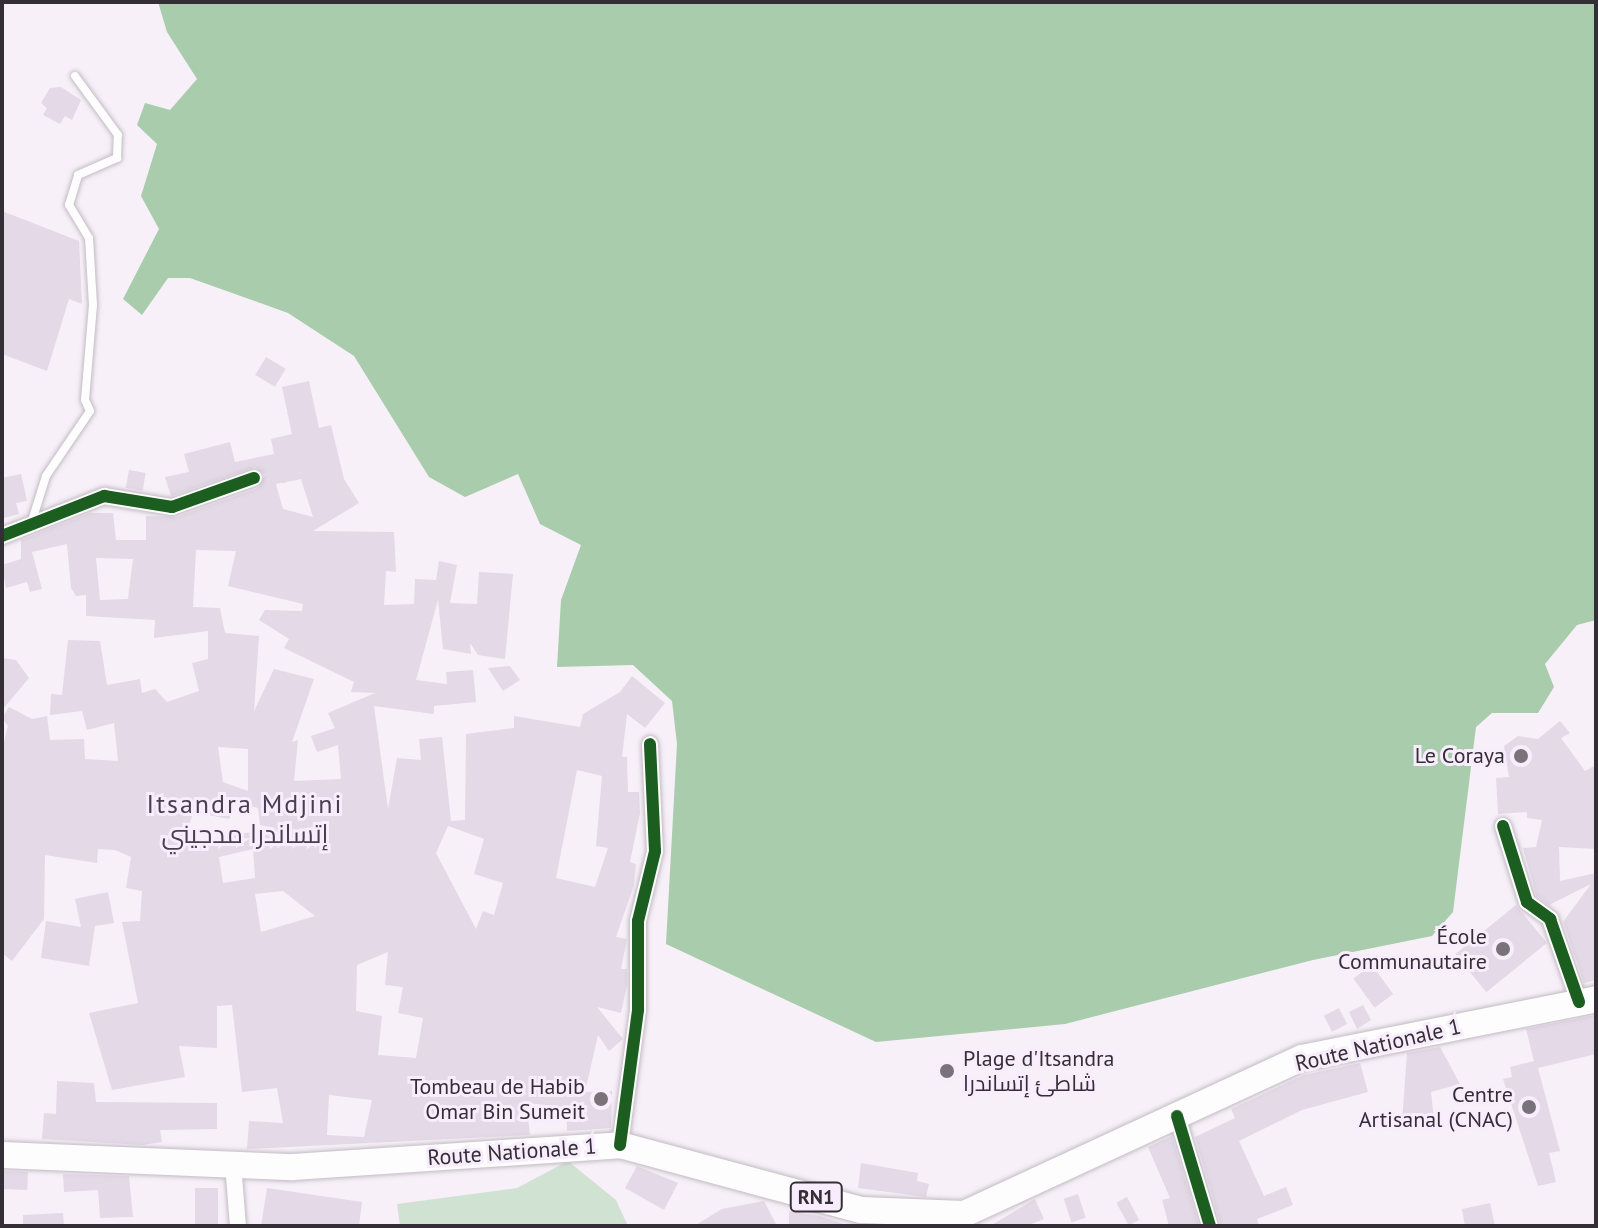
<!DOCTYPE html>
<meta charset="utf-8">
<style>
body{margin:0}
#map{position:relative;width:1598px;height:1228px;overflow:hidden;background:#f7f0f8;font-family:"PT Sans",Cairo,sans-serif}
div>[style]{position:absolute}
.green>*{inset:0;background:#d0e3d3}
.water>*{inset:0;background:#a8ccac}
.building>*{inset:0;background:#e4d9e7;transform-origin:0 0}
.roads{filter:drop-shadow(0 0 2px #c2bbc3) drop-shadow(0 0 2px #c2bbc3)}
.service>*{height:8px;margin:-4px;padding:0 4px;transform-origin:4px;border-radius:4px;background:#fefdfe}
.minor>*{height:16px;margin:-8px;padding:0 8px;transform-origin:8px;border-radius:8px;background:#fefdfe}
.primary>*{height:26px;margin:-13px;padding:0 13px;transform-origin:13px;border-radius:13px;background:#fefdfe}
.cycleway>*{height:12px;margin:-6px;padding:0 6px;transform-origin:6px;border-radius:6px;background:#1b5e20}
.dots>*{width:22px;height:22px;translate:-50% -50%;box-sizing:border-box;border:4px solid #f8edfc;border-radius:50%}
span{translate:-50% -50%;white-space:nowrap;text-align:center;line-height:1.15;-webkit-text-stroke:6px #f8edfc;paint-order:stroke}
.shield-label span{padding:2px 6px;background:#f8edfc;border:2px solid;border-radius:6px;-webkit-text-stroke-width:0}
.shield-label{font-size:20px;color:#342e37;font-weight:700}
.poi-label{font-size:22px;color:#342e37}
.right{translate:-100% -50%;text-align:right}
.left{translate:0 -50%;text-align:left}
.street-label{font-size:22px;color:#342e37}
.quarter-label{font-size:26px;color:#4c3e52;letter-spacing:2px}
.frame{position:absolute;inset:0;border:4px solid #342e37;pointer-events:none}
</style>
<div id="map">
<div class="green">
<div style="clip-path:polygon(568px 1161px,616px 1200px,628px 1226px,400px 1226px,397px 1204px,517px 1188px)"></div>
</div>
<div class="water">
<div style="clip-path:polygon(158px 2px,1596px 2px,1596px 620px,1577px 625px,1545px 664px,1554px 687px,1538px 713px,1492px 713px,1476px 727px,1453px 912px,1432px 936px,1313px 960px,1065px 1024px,876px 1042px,666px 944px,677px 744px,672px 701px,633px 665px,557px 667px,561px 600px,581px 545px,540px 524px,518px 474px,465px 497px,429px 477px,354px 356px,288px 313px,190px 278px,168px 278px,142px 315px,123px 299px,159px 229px,141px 196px,157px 144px,137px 125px,145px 103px,170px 110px,197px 79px,167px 32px)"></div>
</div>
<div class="building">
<div style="clip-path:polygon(61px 87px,81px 100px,72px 120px,65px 116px,60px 124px,43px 115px,47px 108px,41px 103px,50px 88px)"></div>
<div style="clip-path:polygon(2px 211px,79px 241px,82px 304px,69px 299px,47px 371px,2px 354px)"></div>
<div style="left:266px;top:357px;width:23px;height:21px;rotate:31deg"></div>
<div style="clip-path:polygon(evenodd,309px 381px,319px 428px,331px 425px,344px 479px,359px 503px,313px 531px,394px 532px,396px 572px,386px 571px,384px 605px,414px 604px,415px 579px,436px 580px,439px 561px,457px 565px,450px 603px,477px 604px,479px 572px,513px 574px,505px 659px,478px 655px,470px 643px,471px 654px,443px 649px,438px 600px,416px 680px,447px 684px,446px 672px,473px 670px,476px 702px,434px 706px,434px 714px,374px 706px,388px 809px,397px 758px,421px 760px,419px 739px,442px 737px,451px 821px,465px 820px,466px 734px,514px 728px,514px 716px,580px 727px,583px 714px,620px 692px,632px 676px,665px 703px,645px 728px,627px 714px,622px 757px,627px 757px,628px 792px,639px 792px,640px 813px,630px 862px,636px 864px,634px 885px,616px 937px,627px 939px,621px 969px,627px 969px,627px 985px,621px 1013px,597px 1007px,623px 1039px,609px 1051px,598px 1035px,585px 1092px,612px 1091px,611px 1128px,567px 1131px,566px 1107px,526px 1103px,530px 1135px,247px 1149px,249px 1121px,283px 1123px,277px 1088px,242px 1092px,232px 1005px,217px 1006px,217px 1048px,179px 1046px,185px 1077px,112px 1090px,89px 1013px,138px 1003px,122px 922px,140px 921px,142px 891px,126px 888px,131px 857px,115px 850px,98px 849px,97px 863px,45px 855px,44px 919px,12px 961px,2px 953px,2px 750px,8px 726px,2px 718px,9px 707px,32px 719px,47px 716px,50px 740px,84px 739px,85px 759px,118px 761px,114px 723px,87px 730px,82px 711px,50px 715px,51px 694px,62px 695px,68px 640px,100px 641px,107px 685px,140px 679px,142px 693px,155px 689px,167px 702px,199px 691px,192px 663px,208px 659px,208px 631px,154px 638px,155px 620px,86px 616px,86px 595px,76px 596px,71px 588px,67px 544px,32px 552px,42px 589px,30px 592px,27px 582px,6px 588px,2px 565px,21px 559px,21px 540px,90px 513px,113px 513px,116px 540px,146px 540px,146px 516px,176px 517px,258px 488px,265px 475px,255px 467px,171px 496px,165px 477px,189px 472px,184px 454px,230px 442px,235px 462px,274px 454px,271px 439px,292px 434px,282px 387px,309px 381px,301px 479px,313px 517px,283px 509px,276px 484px,301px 479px,309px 381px,196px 550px,236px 551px,228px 586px,303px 604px,302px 611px,265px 610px,259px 620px,289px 639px,284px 648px,354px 682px,351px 692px,375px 693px,328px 713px,335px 728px,311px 736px,317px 752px,338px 745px,341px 779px,294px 781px,298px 740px,292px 742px,314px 679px,274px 669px,254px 711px,259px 636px,225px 633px,220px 608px,193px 607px,196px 550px,309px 381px,96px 558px,133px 559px,128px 599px,100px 600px,96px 558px,309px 381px,218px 747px,248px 749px,248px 791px,223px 782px,218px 747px,309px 381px,577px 770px,602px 776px,596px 846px,608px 848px,595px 887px,556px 878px,577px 770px,309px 381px,236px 802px,258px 808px,260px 825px,276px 828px,185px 843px,193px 812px,229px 819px,236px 802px,309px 381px,448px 826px,484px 839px,474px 874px,503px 883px,494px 915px,483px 911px,476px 929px,436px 853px,448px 826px,309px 381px,253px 849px,255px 878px,223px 883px,219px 857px,253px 849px,309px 381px,283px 891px,315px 916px,261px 932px,255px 894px,283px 891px,309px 381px,388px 952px,385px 985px,403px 987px,398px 1013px,423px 1018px,416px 1058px,378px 1055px,382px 1016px,356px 1011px,357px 965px,388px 952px,309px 381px,329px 1095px,372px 1100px,364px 1137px,327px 1135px,329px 1095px)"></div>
<div style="left:129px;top:470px;width:17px;height:18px;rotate:10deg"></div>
<div style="clip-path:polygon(21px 474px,27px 501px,16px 503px,19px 514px,4px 518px,2px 478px)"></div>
<div style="clip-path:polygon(2px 658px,16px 660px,29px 678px,2px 710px)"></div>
<div style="clip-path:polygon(510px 666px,520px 680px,503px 691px,488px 668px)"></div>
<div style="clip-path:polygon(1560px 721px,1570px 733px,1561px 738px,1585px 771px,1596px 765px,1596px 849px,1559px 847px,1560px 881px,1596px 873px,1596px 980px,1584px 983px,1563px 922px,1591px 884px,1549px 905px,1536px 895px,1523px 848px,1536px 847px,1542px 820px,1527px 818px,1527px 812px,1498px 814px,1496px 778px,1509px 777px,1504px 746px,1518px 736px,1538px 739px)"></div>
<div style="clip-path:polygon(108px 892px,114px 923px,95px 926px,89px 966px,41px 958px,46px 921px,81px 927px,75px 899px)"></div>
<div style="left:1516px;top:905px;width:49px;height:78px;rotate:51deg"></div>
<div style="left:1372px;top:965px;width:36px;height:23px;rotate:54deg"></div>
<div style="clip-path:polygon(1363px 1005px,1371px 1020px,1357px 1029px,1349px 1012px)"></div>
<div style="left:1339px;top:1008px;width:18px;height:17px;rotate:63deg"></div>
<div style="clip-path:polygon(1596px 1015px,1596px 1054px,1538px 1068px,1560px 1151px,1549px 1153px,1556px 1182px,1538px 1186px,1503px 1079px,1512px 1077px,1510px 1067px,1534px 1061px,1526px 1029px)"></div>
<div style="clip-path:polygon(1440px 1047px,1460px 1084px,1431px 1092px,1434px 1119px,1402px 1122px,1407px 1053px)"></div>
<div style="clip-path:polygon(1360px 1063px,1368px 1092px,1302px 1110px,1239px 1141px,1264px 1196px,1286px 1187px,1293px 1205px,1257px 1219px,1259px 1226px,1221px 1226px,1195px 1137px,1235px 1118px,1231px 1109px,1304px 1075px)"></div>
<div style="clip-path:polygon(57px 1081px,94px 1083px,96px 1102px,217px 1103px,217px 1129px,160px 1130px,162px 1142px,142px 1145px,42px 1139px,44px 1113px,56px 1114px)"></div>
<div style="clip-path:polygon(1172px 1136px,1199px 1226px,1169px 1226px,1162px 1200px,1170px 1198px,1148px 1147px)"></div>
<div style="clip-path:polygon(861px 1163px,918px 1173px,917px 1181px,929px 1184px,926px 1197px,858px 1188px)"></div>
<div style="clip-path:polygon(637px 1166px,678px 1183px,664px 1210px,625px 1188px)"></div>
<div style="left:2px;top:1171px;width:26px;height:18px;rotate:2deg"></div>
<div style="clip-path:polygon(63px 1174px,129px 1176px,133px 1217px,100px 1218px,98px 1190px,64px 1192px)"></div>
<div style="left:195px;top:1188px;width:23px;height:38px"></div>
<div style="clip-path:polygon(267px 1188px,362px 1202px,359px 1226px,261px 1226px)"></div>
<div style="left:1078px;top:1194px;width:25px;height:15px;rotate:72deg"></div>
<div style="left:1127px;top:1197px;width:26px;height:12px;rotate:62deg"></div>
<div style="clip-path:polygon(1035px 1199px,1044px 1219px,1026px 1226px,990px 1226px)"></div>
<div style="clip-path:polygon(764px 1201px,777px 1226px,694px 1226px,722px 1209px)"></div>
<div style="clip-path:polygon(1490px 1203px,1495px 1226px,1465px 1226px,1462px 1209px)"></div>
<div style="clip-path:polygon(789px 1211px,820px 1216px,850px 1226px,789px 1226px)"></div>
<div style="clip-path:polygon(63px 1213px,64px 1226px,23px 1226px,23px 1215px)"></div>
</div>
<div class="roads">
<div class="service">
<div style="left:31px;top:524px;width:50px;rotate:-72.6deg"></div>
<div style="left:46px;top:476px;width:78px;rotate:-55.9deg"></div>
<div style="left:90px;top:411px;width:12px;rotate:-114deg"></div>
<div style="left:85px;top:400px;width:95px;rotate:-85.2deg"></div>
<div style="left:93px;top:305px;width:67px;rotate:-93.4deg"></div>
<div style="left:89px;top:238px;width:39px;rotate:-121deg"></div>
<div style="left:69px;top:205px;width:31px;rotate:-73deg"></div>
<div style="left:78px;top:175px;width:43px;rotate:-23.6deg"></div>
<div style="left:117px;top:158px;width:23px;rotate:-88deg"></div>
<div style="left:118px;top:135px;width:73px;rotate:-126.1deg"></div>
</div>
<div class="minor">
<div style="left:2px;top:536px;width:110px;rotate:-21.4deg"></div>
<div style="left:104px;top:496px;width:69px;rotate:9.2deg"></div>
<div style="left:172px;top:507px;width:87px;rotate:-19.5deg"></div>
<div style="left:1503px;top:826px;width:80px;rotate:72.5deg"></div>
<div style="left:1527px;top:902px;width:29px;rotate:36deg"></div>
<div style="left:1550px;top:919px;width:88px;rotate:70.7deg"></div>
<div style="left:1177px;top:1116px;width:115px;rotate:73.3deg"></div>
<div style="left:620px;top:1145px;width:136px;rotate:-82.4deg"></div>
<div style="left:638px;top:1010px;width:89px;rotate:-90deg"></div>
<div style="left:638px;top:921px;width:72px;rotate:-76.3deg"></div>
<div style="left:655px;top:851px;width:107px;rotate:-92.7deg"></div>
<div style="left:233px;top:1163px;width:63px;rotate:85.5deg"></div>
</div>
<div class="primary">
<div style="left:2px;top:1155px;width:291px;rotate:2.4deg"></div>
<div style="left:293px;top:1167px;width:328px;rotate:-3.8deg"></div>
<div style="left:620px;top:1145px;width:250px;rotate:15.1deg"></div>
<div style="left:861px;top:1210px;width:103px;rotate:2.2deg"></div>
<div style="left:964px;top:1214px;width:372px;rotate:-24.8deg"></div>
<div style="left:1302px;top:1058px;width:300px;rotate:-11.3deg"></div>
</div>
</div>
<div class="cycleway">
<div style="left:2px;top:536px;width:110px;rotate:-21.4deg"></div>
<div style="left:104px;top:496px;width:69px;rotate:9.2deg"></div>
<div style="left:172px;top:507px;width:87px;rotate:-19.5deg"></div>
<div style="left:1503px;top:826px;width:80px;rotate:72.5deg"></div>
<div style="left:1527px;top:902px;width:29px;rotate:36deg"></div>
<div style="left:1550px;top:919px;width:88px;rotate:70.7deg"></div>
<div style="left:1177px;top:1116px;width:115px;rotate:73.3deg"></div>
<div style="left:620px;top:1145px;width:136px;rotate:-82.4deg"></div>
<div style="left:638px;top:1010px;width:89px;rotate:-90deg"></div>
<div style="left:638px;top:921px;width:72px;rotate:-76.3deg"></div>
<div style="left:655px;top:851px;width:107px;rotate:-92.7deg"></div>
</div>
<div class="dots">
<div style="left:1521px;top:756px;background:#78727b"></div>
<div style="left:1503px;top:949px;background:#78727b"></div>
<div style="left:947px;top:1071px;background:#78727b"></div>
<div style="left:601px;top:1099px;background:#78727b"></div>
<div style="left:1529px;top:1107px;background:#78727b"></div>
</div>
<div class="shield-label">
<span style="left:816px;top:1197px">RN1</span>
</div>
<div class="poi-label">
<span class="right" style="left:1505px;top:756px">Le Coraya</span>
<span class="right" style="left:1487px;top:949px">École<br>Communautaire</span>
<span class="left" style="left:963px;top:1071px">Plage d'Itsandra<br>شاطئ إتساندرا</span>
<span class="right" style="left:585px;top:1099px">Tombeau de Habib<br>Omar Bin Sumeit</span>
<span class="right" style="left:1513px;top:1107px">Centre<br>Artisanal (CNAC)</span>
</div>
<div class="street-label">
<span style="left:1378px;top:1045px;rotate:-13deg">Route Nationale 1</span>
<span style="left:512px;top:1152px;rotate:-4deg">Route Nationale 1</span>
</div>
<div class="quarter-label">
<span style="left:245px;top:819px">Itsandra Mdjini<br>إتساندرا مدجيني</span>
</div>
<div class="frame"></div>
</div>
